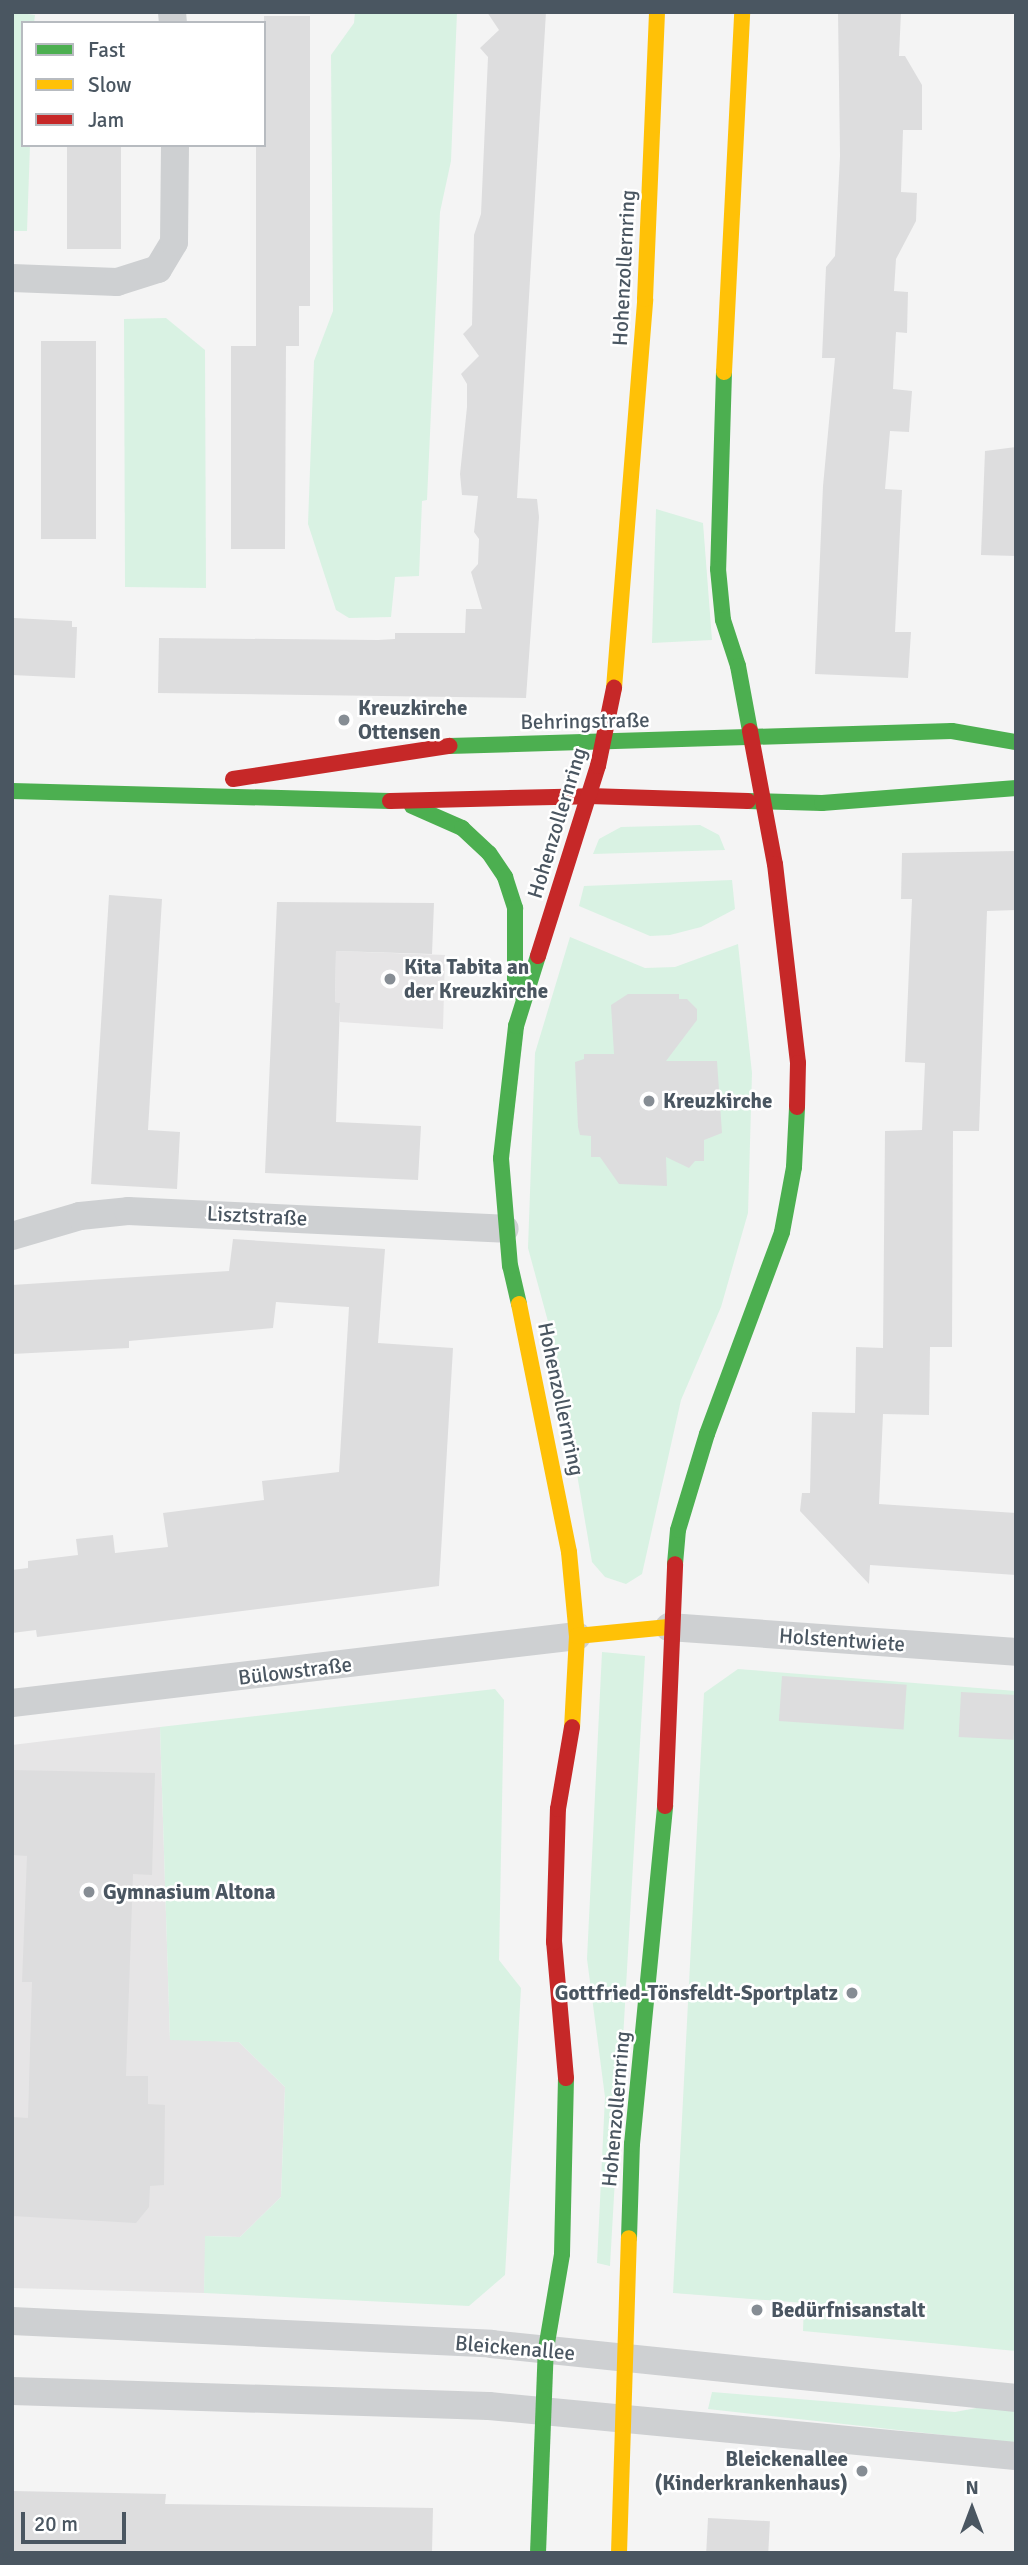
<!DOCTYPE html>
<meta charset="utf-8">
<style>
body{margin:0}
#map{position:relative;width:1028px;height:2565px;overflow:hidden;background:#f4f4f4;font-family:Signika,sans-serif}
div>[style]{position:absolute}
.education>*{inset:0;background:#e6e5e6}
.green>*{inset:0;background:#d9f2e3}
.building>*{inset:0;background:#ddddde;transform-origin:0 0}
.street>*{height:28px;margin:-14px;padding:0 14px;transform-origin:14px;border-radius:14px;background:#ced0d2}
.fast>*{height:16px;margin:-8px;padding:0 8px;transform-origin:8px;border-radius:8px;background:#4caf50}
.slow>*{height:16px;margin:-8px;padding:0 8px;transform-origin:8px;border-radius:8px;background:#ffc107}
.jam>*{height:16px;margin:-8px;padding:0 8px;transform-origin:8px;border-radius:8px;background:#c62828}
.dots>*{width:19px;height:19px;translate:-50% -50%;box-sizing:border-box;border:4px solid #fff;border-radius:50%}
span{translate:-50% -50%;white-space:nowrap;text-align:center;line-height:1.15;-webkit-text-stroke:5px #fff;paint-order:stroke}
.street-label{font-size:21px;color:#4a5661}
.poi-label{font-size:21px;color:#4a5661;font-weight:700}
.left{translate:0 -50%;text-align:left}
.right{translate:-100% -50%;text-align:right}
.frame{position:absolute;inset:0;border:14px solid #4a5661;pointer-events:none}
.legend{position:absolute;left:21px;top:21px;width:245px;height:126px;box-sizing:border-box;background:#fff;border:2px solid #b7bbc0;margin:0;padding:9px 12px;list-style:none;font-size:21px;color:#4a5661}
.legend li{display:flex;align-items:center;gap:14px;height:35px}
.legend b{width:35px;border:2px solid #b7bbc0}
.north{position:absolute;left:937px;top:2474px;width:70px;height:70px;-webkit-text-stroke:5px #fff;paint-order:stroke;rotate:0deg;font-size:19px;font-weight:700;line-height:28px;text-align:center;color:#4a5661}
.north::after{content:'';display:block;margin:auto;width:24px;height:32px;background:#4a5661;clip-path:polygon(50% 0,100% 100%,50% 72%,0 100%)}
.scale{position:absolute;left:21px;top:2512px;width:105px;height:32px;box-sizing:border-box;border:4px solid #4a5661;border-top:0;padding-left:9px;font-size:21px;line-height:24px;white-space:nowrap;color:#4a5661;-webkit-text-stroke:5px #fff;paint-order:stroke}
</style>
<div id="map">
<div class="education">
<div style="clip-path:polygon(336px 951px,445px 955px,443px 1029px,340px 1022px,340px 1003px,335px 1002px)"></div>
<div style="clip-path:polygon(160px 1727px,170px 2039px,239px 2042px,285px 2087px,281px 2197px,240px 2237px,206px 2236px,204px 2293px,12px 2288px,12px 1745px)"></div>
</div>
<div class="green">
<div style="clip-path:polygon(12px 12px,35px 15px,34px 23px,23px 23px,23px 145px,30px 145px,27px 231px,12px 231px)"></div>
<div style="clip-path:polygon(355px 12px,457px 12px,451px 161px,440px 212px,427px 500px,422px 501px,419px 576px,395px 577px,391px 617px,349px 618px,336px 610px,308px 524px,314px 361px,333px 311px,331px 55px,354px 23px)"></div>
<div style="clip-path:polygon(166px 318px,205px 350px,206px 588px,125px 587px,124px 319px)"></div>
<div style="clip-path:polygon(656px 509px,703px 523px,712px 640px,652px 643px)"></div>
<div style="clip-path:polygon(700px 825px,719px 835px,725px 850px,593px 854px,599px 839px,621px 827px)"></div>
<div style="clip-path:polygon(732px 880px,735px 909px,701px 927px,670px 935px,650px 936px,579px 906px,584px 886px)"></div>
<div style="clip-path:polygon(570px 937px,645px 968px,675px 967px,738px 944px,752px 1073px,748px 1213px,721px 1307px,681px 1400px,642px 1574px,626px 1584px,605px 1577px,592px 1562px,556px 1351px,528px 1248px,535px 1053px)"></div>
<div style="clip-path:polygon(602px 1652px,645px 1656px,610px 2266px,597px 2263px,605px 2097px,587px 1959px)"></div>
<div style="clip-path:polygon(738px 1669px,1016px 1691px,1016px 2351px,803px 2331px,804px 2303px,673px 2293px,704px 1693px)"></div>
<div style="clip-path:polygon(495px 1689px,504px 1700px,499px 1960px,521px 1988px,505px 2275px,469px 2306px,204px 2293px,205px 2236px,240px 2237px,281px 2197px,285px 2087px,239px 2042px,170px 2040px,160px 1727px)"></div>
<div style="clip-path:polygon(712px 2392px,955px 2412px,987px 2406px,1016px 2408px,1016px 2443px,708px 2409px)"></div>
</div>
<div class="building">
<div style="clip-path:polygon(487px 12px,546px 12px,517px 498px,537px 499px,539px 517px,526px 698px,158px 693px,159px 638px,378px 640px,395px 639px,395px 633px,465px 633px,466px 609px,482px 609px,471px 572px,478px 564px,479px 539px,474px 532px,478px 496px,462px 495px,460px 474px,467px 407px,467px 384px,461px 374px,479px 356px,463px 334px,472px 325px,474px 235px,481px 214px,488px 57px,480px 48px,499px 30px)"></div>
<div style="clip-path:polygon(838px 12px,901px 12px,899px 56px,905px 56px,922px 85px,922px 130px,903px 130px,901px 192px,917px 193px,916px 221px,896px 259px,894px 291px,908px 292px,907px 333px,896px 332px,893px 389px,912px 391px,909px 432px,890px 431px,885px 489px,902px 490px,895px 632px,911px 632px,908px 678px,815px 674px,823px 486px,835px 358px,822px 358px,826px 267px,835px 256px,840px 156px)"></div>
<div style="clip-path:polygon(264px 16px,310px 16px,310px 306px,299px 306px,299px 346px,286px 346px,285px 549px,231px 549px,231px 346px,256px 346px,256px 145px,264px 145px)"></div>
<div style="left:67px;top:145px;width:54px;height:104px"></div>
<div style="left:41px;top:341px;width:55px;height:198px"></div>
<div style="clip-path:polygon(1016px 447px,1016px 556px,981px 555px,985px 451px)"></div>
<div style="clip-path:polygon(14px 618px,72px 621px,72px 627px,77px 627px,75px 678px,12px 675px)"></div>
<div style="clip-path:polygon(1016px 851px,1016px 910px,987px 911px,979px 1131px,953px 1131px,952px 1347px,930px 1347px,929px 1415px,883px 1414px,879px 1504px,1016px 1513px,1016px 1575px,870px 1565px,869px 1584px,800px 1511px,802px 1493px,810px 1493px,812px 1412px,855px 1413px,856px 1347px,883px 1348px,885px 1131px,922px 1130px,925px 1063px,905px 1062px,912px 899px,901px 899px,902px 853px)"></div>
<div style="clip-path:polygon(109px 895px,162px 899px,148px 1130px,180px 1132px,177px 1189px,91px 1184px)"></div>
<div style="clip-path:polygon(277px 902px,434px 903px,432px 954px,336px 951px,335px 1002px,340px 1003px,336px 1122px,421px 1126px,418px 1180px,265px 1173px)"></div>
<div style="clip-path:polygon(628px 994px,679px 994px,679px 999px,687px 999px,697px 1009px,697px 1020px,666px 1061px,717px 1061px,722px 1133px,704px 1140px,704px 1161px,695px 1161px,689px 1168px,666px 1157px,667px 1186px,619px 1184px,600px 1157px,591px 1157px,591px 1136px,580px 1135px,578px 1127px,575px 1062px,584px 1059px,584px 1054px,614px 1054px,611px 1005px)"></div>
<div style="clip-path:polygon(233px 1239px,385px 1249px,378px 1343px,453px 1348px,439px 1586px,37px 1637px,36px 1630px,12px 1633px,12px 1570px,28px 1568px,28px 1561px,78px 1555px,76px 1539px,113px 1535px,115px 1553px,168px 1547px,163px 1513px,264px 1500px,262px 1481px,339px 1472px,349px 1307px,276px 1302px,273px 1328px,129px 1341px,129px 1348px,12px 1354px,12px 1285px,229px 1271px)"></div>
<div style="left:782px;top:1676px;width:125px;height:45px;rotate:4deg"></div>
<div style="left:961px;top:1692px;width:55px;height:45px;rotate:3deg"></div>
<div style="clip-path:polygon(12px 1770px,155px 1773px,152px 1875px,133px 1874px,126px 2076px,148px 2076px,148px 2104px,165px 2105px,164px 2185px,150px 2186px,149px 2207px,136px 2223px,12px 2216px,12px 2117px,28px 2118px,32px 1982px,22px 1982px,27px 1856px,12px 1855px)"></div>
<div style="clip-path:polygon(12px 2491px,166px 2494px,165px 2504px,433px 2508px,432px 2553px,12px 2553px)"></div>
<div style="left:708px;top:2518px;width:62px;height:35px;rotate:3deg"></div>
</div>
<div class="street">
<div style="left:172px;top:12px;width:11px;rotate:85deg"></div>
<div style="left:12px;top:278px;width:105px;rotate:2.2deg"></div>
<div style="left:117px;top:282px;width:43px;rotate:-17.6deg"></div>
<div style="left:158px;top:269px;width:31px;rotate:-59deg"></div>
<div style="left:174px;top:242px;width:97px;rotate:-89.4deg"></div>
<div style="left:12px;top:1236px;width:71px;rotate:-16.4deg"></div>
<div style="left:80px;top:1216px;width:48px;rotate:-5.9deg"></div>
<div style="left:128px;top:1211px;width:377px;rotate:2.7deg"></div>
<div style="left:669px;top:1627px;width:348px;rotate:4.1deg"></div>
<div style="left:12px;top:1703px;width:569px;rotate:-6.76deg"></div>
<div style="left:12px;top:2321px;width:480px;rotate:2.7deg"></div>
<div style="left:491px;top:2344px;width:528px;rotate:5.87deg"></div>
<div style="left:12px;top:2391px;width:477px;rotate:1.8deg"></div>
<div style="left:489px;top:2406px;width:529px;rotate:5.42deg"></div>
</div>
<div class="fast">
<div style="left:724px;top:372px;width:197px;rotate:91.7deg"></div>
<div style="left:718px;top:569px;width:51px;rotate:84.4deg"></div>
<div style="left:723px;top:620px;width:48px;rotate:71.9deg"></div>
<div style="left:738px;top:666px;width:66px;rotate:79.5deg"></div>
<div style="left:449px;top:746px;width:503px;rotate:-1.71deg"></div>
<div style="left:952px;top:731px;width:65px;rotate:9.8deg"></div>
<div style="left:12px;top:791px;width:378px;rotate:1.5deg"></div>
<div style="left:748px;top:801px;width:74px;rotate:1.5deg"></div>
<div style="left:822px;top:803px;width:195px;rotate:-4.4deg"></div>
<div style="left:412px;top:806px;width:55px;rotate:23.7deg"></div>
<div style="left:462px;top:828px;width:37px;rotate:43deg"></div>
<div style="left:489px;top:853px;width:29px;rotate:56deg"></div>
<div style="left:505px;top:877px;width:33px;rotate:72deg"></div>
<div style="left:515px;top:908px;width:84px;rotate:90deg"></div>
<div style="left:519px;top:1304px;width:39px;rotate:-103deg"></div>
<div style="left:510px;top:1266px;width:108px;rotate:-94.8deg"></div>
<div style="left:501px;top:1158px;width:133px;rotate:-83.5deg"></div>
<div style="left:516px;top:1026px;width:73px;rotate:-72.6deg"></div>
<div style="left:675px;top:1564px;width:34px;rotate:-85deg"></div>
<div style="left:678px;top:1530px;width:100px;rotate:-73.2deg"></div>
<div style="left:707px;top:1434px;width:215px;rotate:-69.6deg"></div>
<div style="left:782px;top:1232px;width:66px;rotate:-79.5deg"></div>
<div style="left:794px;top:1167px;width:60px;rotate:-87.1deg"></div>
<div style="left:629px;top:2238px;width:94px;rotate:-88.2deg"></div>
<div style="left:632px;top:2144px;width:340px;rotate:-84.4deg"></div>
<div style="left:538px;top:2553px;width:204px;rotate:-87.8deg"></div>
<div style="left:546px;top:2349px;width:96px;rotate:-80.4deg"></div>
<div style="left:562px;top:2254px;width:176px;rotate:-88.7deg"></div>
</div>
<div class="slow">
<div style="left:724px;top:372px;width:360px;rotate:-87.1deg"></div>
<div style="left:614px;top:688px;width:390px;rotate:-85.4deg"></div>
<div style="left:645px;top:299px;width:287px;rotate:-87.6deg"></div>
<div style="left:519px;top:1304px;width:253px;rotate:78.6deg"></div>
<div style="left:569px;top:1552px;width:84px;rotate:84.6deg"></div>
<div style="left:577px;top:1636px;width:91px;rotate:93.1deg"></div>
<div style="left:577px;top:1636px;width:92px;rotate:-5.6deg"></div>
<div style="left:619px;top:2553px;width:315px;rotate:-88.2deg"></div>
</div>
<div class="jam">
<div style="left:750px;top:731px;width:135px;rotate:79.4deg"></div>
<div style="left:775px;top:864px;width:200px;rotate:83.4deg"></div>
<div style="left:798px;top:1063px;width:44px;rotate:91.3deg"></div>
<div style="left:233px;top:779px;width:219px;rotate:-8.7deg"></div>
<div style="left:390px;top:801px;width:199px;rotate:-1.4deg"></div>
<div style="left:589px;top:796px;width:159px;rotate:1.8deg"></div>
<div style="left:538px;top:956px;width:199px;rotate:-72.5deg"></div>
<div style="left:598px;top:766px;width:80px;rotate:-78.4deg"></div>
<div style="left:665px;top:1806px;width:242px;rotate:-87.6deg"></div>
<div style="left:566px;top:2078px;width:137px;rotate:-95deg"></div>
<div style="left:554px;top:1942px;width:133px;rotate:-88.3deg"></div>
<div style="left:558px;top:1809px;width:83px;rotate:-80.3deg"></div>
</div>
<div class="dots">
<div style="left:344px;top:720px;background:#868d94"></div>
<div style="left:390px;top:979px;background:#868d94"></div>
<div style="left:649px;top:1101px;background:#868d94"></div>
<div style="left:89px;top:1892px;background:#868d94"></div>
<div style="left:852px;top:1993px;background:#868d94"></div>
<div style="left:757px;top:2310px;background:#868d94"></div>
<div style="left:862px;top:2471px;background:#868d94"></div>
</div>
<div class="street-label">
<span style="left:624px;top:268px;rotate:-87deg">Hohenzollernring</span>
<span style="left:585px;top:721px;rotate:-1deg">Behringstraße</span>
<span style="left:557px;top:823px;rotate:-73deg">Hohenzollernring</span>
<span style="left:257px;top:1216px;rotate:3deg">Lisztstraße</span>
<span style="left:561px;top:1399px;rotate:78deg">Hohenzollernring</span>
<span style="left:842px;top:1640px;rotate:4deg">Holstentwiete</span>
<span style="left:295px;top:1671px;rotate:-7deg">Bülowstraße</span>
<span style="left:616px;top:2109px;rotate:-85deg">Hohenzollernring</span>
<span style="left:515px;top:2348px;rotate:5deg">Bleickenallee</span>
</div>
<div class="poi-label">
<span class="left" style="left:358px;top:720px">Kreuzkirche<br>Ottensen</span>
<span class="left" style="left:404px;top:979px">Kita Tabita an<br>der Kreuzkirche</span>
<span class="left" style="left:663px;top:1101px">Kreuzkirche</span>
<span class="left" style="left:103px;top:1892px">Gymnasium Altona</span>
<span class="right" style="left:838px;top:1993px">Gottfried-Tönsfeldt-Sportplatz</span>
<span class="left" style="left:771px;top:2310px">Bedürfnisanstalt</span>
<span class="right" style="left:848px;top:2471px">Bleickenallee<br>(Kinderkrankenhaus)</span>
</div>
<div class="frame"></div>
<ul class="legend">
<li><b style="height:9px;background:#4caf50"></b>Fast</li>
<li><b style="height:9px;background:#ffc107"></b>Slow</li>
<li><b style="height:9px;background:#c62828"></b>Jam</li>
</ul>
<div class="north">N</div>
<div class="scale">20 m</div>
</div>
